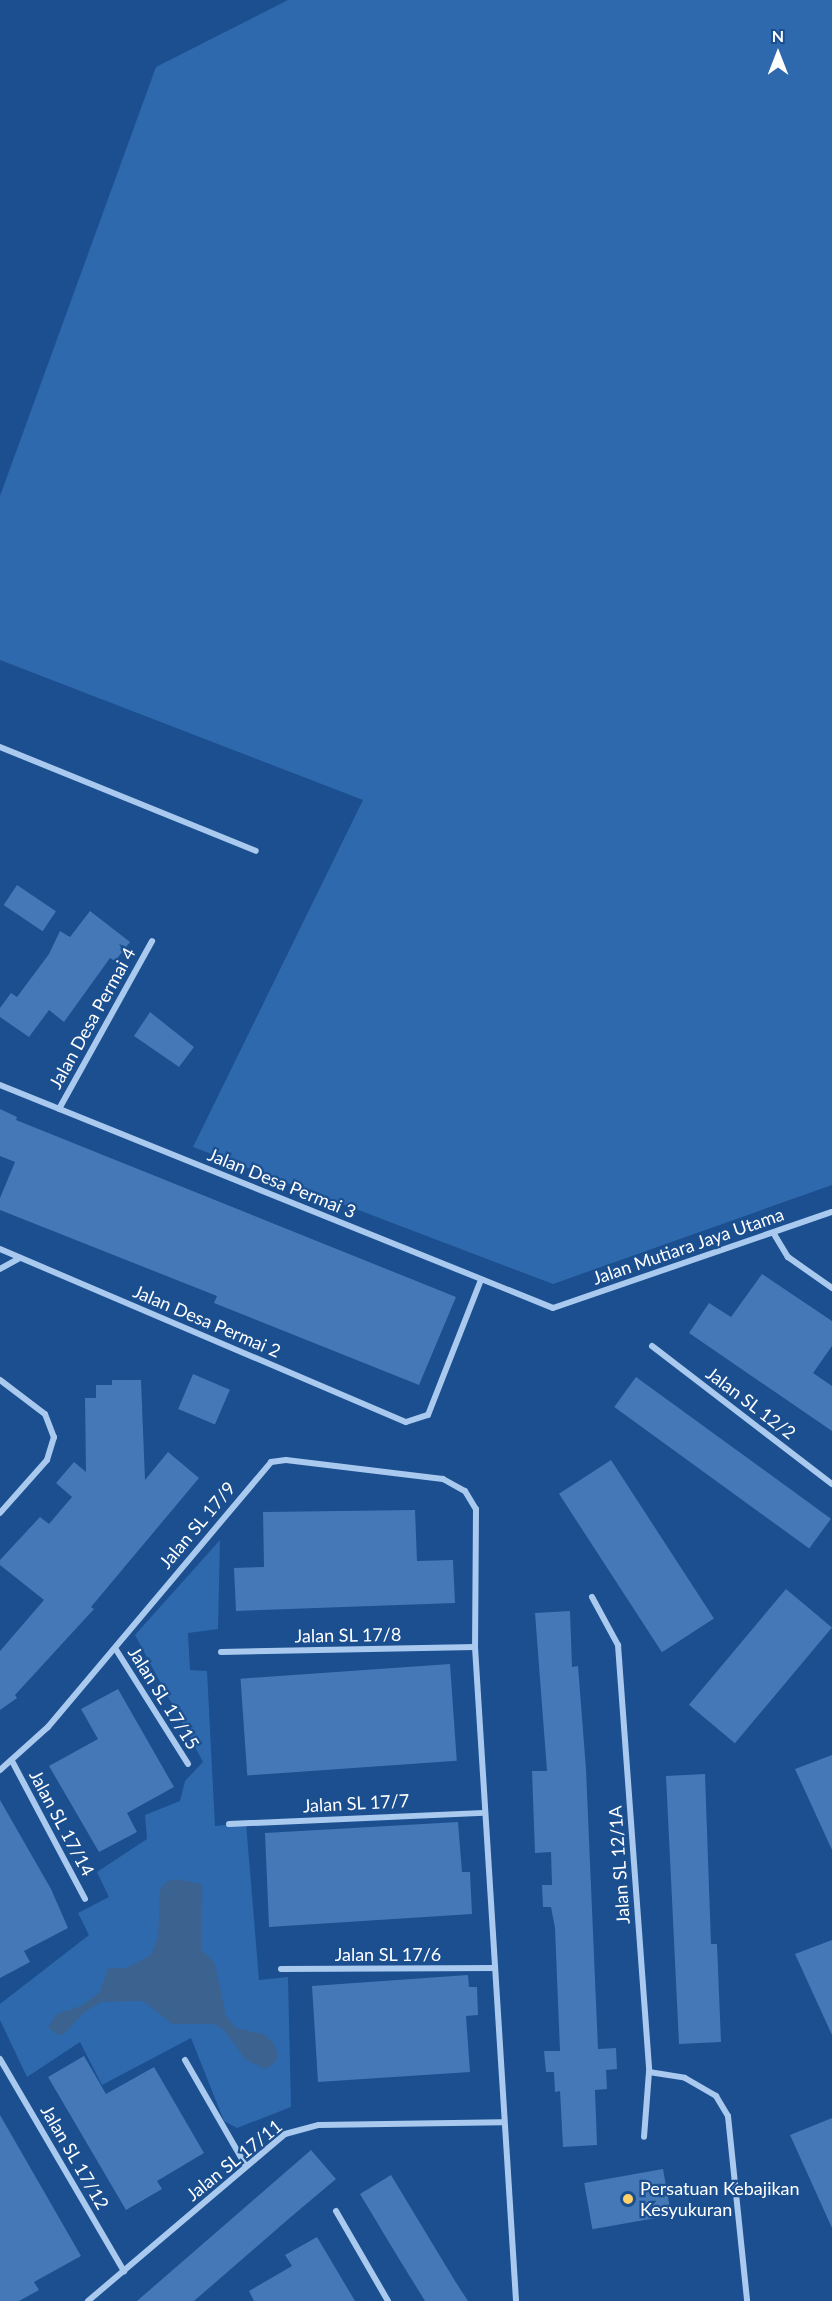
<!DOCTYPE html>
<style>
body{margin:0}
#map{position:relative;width:832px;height:2301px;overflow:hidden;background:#1b4f8f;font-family:Lato,sans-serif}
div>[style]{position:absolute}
.green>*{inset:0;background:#2e69ad}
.water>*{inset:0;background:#3c6290}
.building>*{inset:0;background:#4478b7;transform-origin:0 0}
.minor>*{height:6px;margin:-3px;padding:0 3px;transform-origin:3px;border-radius:3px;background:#a9c9ee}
.dots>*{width:16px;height:16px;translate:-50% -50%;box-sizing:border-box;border:3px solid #1b4f8f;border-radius:50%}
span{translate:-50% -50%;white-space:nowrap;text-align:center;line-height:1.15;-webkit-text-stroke:4.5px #1b4f8f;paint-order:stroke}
.street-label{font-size:18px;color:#fff}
.poi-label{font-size:18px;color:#fff}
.left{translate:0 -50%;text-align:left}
.north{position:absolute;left:748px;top:24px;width:60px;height:60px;-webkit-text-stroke:4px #1b4f8f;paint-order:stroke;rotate:0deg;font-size:16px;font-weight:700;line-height:24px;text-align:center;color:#fff}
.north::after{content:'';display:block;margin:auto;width:21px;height:27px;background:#fff;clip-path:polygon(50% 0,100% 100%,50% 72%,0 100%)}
</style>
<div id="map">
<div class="green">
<div style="clip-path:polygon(288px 0,832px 0,832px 1185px,553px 1284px,193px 1147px,363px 800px,0 660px,0 496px,156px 67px)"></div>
<div style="clip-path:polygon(220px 1540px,218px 1629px,188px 1633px,190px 1670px,207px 1671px,215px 1826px,246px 1823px,259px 1980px,288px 1977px,291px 2107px,237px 2128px,224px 2121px,191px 2038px,102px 2085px,80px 2042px,27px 2077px,0 2020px,0 2004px,89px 1935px,78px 1913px,109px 1897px,97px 1872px,147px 1839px,145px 1815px,180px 1801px,185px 1781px,203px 1762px,135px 1635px)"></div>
</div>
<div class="water">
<div style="clip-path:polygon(176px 1879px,202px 1884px,201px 1949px,215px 1963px,226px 2016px,236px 2028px,263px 2034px,273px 2042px,278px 2054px,274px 2064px,265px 2069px,246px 2060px,224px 2030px,213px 2024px,172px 2024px,143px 2001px,101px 2002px,83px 2013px,64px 2034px,57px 2035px,48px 2027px,57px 2014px,81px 2006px,100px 1992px,108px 1968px,126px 1968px,151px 1955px,158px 1937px,160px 1890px,166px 1882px)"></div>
</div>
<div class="building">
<div style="left:17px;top:885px;width:47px;height:24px;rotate:34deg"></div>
<div style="clip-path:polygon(90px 911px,130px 942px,115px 961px,110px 958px,64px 1022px,49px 1010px,29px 1037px,0 1017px,0 1008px,11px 993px,17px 997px,49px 954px,60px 931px,70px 937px)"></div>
<div style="clip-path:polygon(150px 1012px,194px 1047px,179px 1067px,134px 1036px)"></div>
<div style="clip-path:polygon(0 1109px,17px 1117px,16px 1120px,456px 1297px,419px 1385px,214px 1303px,217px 1296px,0 1210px,0 1198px,15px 1162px,0 1156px)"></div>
<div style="clip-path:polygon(762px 1274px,832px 1321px,832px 1346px,813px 1373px,832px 1386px,832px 1431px,689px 1333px,709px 1303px,731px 1317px)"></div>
<div style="left:193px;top:1374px;width:40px;height:38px;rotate:23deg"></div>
<div style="left:636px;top:1377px;width:241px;height:37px;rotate:36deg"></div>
<div style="clip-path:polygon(112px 1380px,141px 1380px,145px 1480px,168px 1452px,199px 1478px,91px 1607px,94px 1609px,15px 1695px,17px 1698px,0 1710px,0 1651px,44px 1600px,0 1565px,0 1560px,40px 1517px,49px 1524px,72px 1497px,56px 1483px,74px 1462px,86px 1472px,85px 1398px,96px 1398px,96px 1385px,112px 1385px)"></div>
<div style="left:611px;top:1460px;width:189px;height:62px;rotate:57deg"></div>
<div style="clip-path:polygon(415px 1510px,417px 1561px,453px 1560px,455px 1603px,236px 1611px,234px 1568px,264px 1567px,263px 1512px)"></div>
<div style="left:786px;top:1589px;width:60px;height:151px;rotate:40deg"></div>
<div style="clip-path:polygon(570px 1611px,572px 1667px,578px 1666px,586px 1769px,598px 2049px,616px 2048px,617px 2069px,606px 2070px,607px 2089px,595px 2090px,597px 2145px,563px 2147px,560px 2091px,555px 2092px,554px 2072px,546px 2072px,544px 2051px,560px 2051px,555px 1928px,551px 1907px,543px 1907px,542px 1885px,552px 1885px,551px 1852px,535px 1853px,532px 1771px,547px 1771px,535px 1613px)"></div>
<div style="left:450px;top:1664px;width:97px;height:210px;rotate:86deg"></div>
<div style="clip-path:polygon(118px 1689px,174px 1787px,127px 1813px,137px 1832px,99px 1852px,49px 1766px,98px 1739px,81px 1709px)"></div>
<div style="clip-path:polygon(832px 1755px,832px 1850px,795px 1769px)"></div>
<div style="clip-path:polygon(705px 1774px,711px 1944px,717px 1944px,721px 2042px,679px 2044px,666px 1776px)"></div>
<div style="clip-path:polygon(0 1800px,51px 1889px,68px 1928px,24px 1951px,30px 1962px,0 1978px)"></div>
<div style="clip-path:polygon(458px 1822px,462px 1872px,470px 1872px,472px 1914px,269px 1927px,265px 1833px)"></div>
<div style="clip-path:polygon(832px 1940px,832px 2035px,795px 1954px)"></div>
<div style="clip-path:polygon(468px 1975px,469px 1987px,477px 1987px,478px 2015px,466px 2016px,470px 2072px,318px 2082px,312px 1986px)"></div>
<div style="clip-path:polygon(84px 2056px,106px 2094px,154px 2067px,204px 2153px,157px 2181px,162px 2189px,126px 2210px,48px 2077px)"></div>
<div style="clip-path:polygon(0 2115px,81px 2256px,34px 2282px,39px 2290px,19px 2301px,0 2301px)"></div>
<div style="clip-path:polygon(832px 2118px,832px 2228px,790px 2135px)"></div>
<div style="clip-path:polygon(311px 2150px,336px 2179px,292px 2216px,194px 2301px,137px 2301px)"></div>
<div style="left:663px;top:2169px;width:47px;height:80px;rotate:80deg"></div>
<div style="clip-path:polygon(391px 2175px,455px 2281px,468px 2301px,425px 2301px,396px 2254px,360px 2194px)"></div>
<div style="clip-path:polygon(317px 2237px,355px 2301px,254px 2301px,249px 2291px,292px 2266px,285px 2255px)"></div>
</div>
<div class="minor">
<div style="left:0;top:747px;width:276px;rotate:22.1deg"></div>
<div style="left:0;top:1085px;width:596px;rotate:21.96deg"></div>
<div style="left:553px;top:1308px;width:295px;rotate:-19deg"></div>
<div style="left:59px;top:1109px;width:192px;rotate:-61deg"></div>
<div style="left:774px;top:1234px;width:27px;rotate:59deg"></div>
<div style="left:788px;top:1257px;width:54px;rotate:35.2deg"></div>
<div style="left:0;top:1249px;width:441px;rotate:23.1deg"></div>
<div style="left:406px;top:1422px;width:23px;rotate:-18deg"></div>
<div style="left:428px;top:1415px;width:145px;rotate:-68.6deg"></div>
<div style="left:0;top:1269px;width:23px;rotate:-29deg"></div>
<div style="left:652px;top:1346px;width:227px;rotate:37.5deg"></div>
<div style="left:0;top:1380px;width:56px;rotate:37.1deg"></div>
<div style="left:45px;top:1414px;width:25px;rotate:69deg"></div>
<div style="left:54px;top:1437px;width:24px;rotate:107deg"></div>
<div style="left:47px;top:1460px;width:71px;rotate:131.6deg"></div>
<div style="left:592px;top:1597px;width:55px;rotate:61.6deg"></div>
<div style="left:618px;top:1645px;width:428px;rotate:85.8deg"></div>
<div style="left:649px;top:2072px;width:65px;rotate:94.4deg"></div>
<div style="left:115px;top:1648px;width:137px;rotate:57.8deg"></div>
<div style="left:221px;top:1652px;width:254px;rotate:-1.1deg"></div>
<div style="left:12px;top:1761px;width:156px;rotate:62.1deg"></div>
<div style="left:0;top:1770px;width:64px;rotate:-41.9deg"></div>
<div style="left:48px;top:1727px;width:346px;rotate:-49.9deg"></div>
<div style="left:271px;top:1462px;width:15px;rotate:-8deg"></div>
<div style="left:286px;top:1460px;width:158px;rotate:6.9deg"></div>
<div style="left:443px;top:1479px;width:25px;rotate:29deg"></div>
<div style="left:465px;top:1491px;width:21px;rotate:59deg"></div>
<div style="left:476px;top:1509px;width:138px;rotate:90.4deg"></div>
<div style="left:475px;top:1647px;width:655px;rotate:86.41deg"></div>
<div style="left:229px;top:1824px;width:255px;rotate:-2.5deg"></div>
<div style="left:281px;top:1969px;width:214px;rotate:-0.3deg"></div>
<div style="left:0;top:2059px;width:246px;rotate:59.7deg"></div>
<div style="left:185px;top:2060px;width:122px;rotate:60.1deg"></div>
<div style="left:649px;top:2072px;width:36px;rotate:9deg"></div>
<div style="left:685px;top:2078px;width:36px;rotate:30deg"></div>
<div style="left:716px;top:2096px;width:23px;rotate:59deg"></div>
<div style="left:728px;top:2116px;width:186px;rotate:84.1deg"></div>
<div style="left:336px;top:2211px;width:104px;rotate:60deg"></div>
<div style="left:88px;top:2301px;width:258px;rotate:-40.3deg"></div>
<div style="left:285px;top:2134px;width:35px;rotate:-15deg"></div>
<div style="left:319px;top:2125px;width:183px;rotate:-0.9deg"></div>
</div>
<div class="dots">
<div style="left:628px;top:2199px;background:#ffd166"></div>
</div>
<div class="street-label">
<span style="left:92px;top:1018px;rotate:-61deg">Jalan Desa Permai 4</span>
<span style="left:282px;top:1183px;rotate:22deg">Jalan Desa Permai 3</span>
<span style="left:688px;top:1246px;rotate:-19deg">Jalan Mutiara Jaya Utama</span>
<span style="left:207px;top:1321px;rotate:23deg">Jalan Desa Permai 2</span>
<span style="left:751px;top:1403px;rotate:37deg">Jalan SL 12/2</span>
<span style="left:197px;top:1525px;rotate:-50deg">Jalan SL 17/9</span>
<span style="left:348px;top:1635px;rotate:-1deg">Jalan SL 17/8</span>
<span style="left:164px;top:1698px;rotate:58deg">Jalan SL 17/15</span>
<span style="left:356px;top:1803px;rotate:-3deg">Jalan SL 17/7</span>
<span style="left:62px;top:1823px;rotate:62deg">Jalan SL 17/14</span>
<span style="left:619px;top:1865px;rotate:-94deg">Jalan SL 12/1A</span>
<span style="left:388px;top:1954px">Jalan SL 17/6</span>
<span style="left:75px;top:2157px;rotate:60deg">Jalan SL 17/12</span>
<span style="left:234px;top:2160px;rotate:-39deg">Jalan SL 17/11</span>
</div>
<div class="poi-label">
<span class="left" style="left:640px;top:2199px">Persatuan Kebajikan<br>Kesyukuran</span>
</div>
<div class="north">N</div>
</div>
